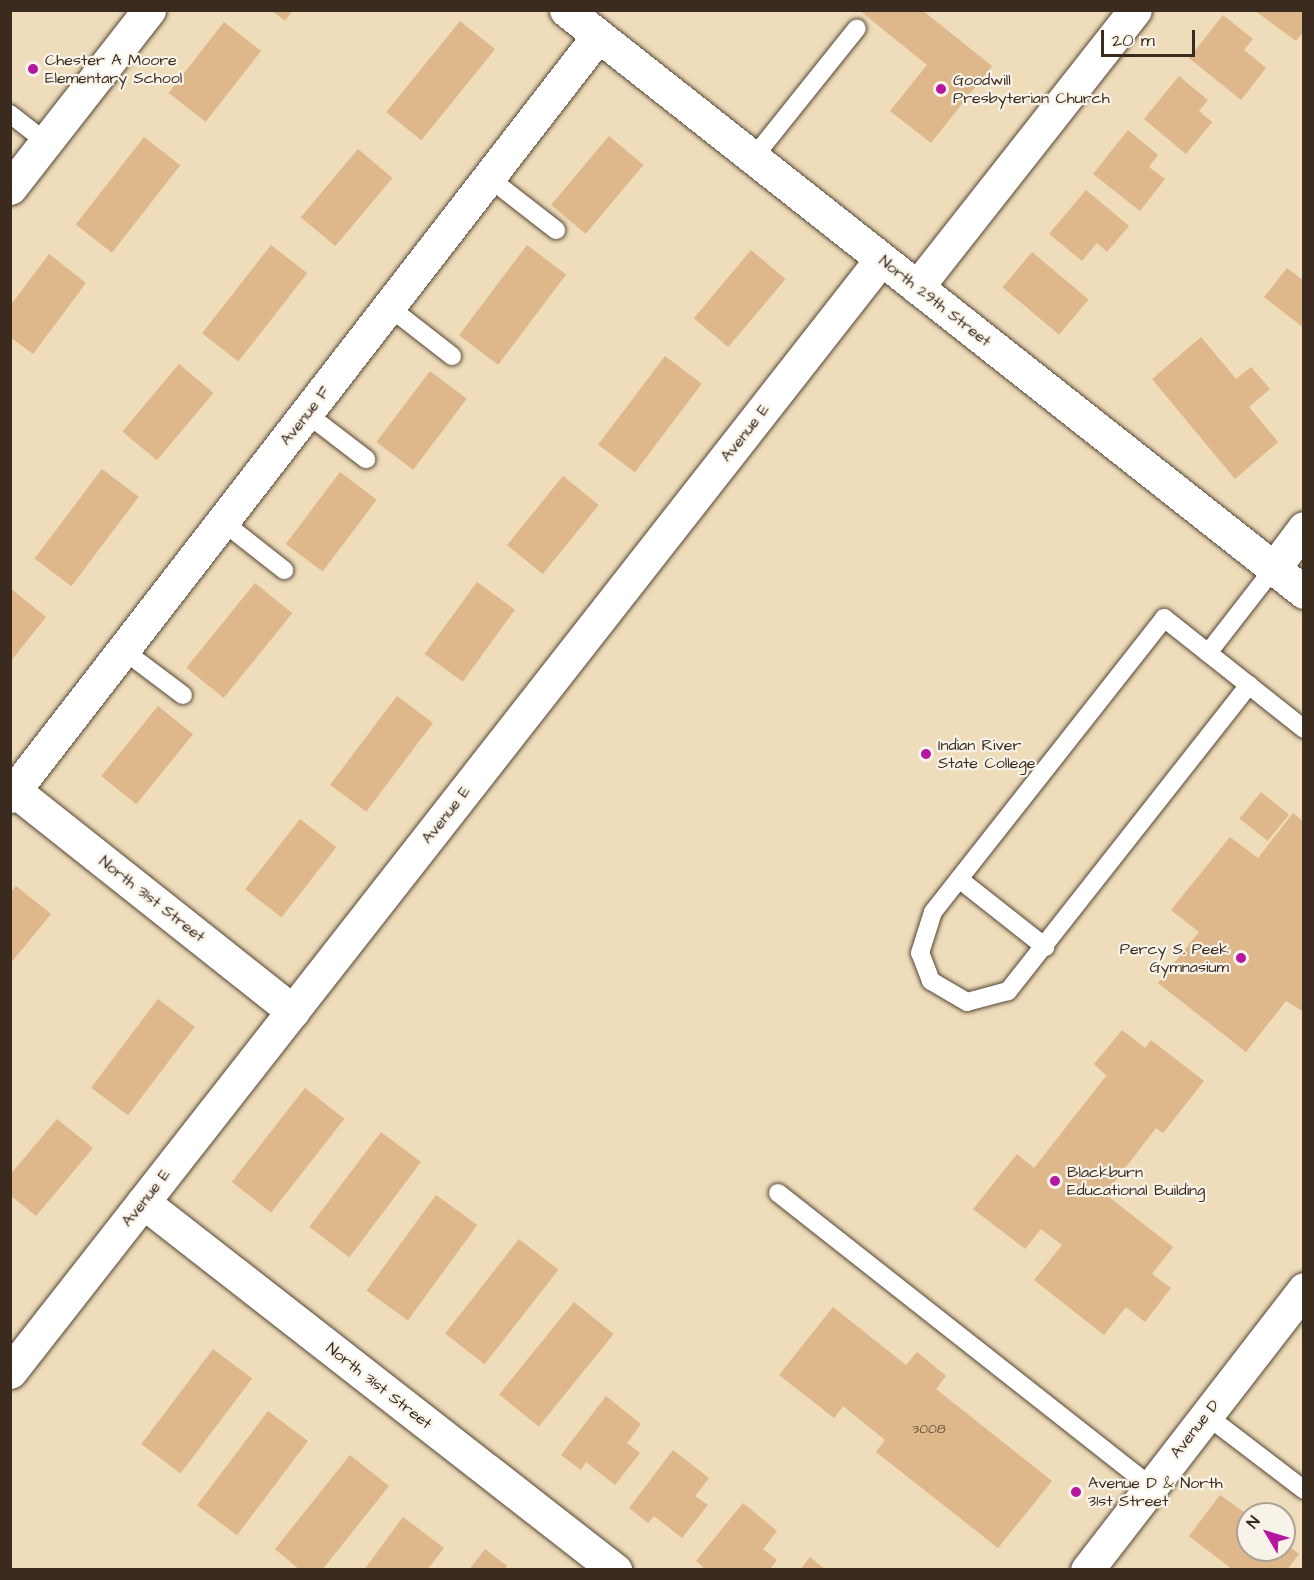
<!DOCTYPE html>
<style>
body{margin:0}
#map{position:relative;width:1314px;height:1580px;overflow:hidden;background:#eedcba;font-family:"Architects Daughter",sans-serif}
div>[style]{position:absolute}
.building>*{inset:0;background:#deb78a;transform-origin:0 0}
.roads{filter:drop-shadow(0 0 2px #564535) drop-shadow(0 0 2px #564535)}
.service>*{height:18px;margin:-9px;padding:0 9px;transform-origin:9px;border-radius:9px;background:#fff}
.minor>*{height:33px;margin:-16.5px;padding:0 16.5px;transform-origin:16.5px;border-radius:16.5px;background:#fff}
.tertiary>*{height:33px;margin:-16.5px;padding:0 16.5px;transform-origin:16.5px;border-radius:16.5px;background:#fff}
.dots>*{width:16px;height:16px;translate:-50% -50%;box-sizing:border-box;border:3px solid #f7f3e8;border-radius:50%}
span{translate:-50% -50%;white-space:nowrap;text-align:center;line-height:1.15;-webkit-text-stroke:4.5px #f7f3e8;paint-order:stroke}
.number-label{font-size:14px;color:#644d39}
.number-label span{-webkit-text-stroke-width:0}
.poi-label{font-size:16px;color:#3b2a1e}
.left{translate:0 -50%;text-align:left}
.right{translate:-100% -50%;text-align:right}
.street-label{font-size:16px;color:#3b2a1e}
.frame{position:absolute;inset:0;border:12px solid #3b2a1e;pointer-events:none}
.north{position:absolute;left:1236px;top:1502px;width:60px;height:60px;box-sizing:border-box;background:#f7f3e8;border:2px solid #aca397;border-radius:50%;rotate:308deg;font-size:16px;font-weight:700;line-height:24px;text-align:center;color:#3b2a1e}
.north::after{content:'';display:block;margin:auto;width:21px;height:27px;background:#b5179e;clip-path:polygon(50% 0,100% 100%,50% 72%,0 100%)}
.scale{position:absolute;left:1101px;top:30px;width:94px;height:27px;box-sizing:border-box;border:3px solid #3b2a1e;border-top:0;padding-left:8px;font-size:18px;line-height:21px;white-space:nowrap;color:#3b2a1e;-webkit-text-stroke:4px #f7f3e8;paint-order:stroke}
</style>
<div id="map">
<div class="building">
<div style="clip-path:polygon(271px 10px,293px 10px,285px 21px)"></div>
<div style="clip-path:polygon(859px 10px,922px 10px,992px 66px,931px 143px,890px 111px,927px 65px)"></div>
<div style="clip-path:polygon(1254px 10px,1304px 10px,1304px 31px,1296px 41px)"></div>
<div style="clip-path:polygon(1223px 15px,1253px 39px,1244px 50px,1266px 68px,1241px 100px,1189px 58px)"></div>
<div style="left:460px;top:21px;width:45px;height:117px;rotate:39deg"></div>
<div style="left:224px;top:22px;width:47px;height:90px;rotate:38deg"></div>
<div style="clip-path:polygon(1179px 76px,1208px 100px,1199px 111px,1212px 122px,1186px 154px,1144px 119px)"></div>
<div style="clip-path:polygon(1128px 130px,1158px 155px,1149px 167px,1165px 179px,1140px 211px,1093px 174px)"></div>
<div style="left:609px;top:136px;width:45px;height:90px;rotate:40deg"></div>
<div style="left:144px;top:137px;width:46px;height:111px;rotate:38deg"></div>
<div style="left:358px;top:149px;width:45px;height:89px;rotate:40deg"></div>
<div style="clip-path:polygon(1086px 190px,1129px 226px,1107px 252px,1097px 243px,1082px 261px,1049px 234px)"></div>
<div style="left:271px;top:245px;width:46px;height:112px;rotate:38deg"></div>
<div style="left:527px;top:245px;width:49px;height:113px;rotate:37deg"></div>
<div style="left:751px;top:250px;width:45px;height:89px;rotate:40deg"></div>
<div style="left:1032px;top:252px;width:74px;height:46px;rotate:40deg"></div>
<div style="clip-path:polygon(49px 254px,86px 283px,33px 354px,10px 337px,10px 306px)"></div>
<div style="clip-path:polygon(1287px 268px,1304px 281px,1304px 328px,1264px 297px)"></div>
<div style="clip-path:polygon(1201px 337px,1236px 379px,1251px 367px,1270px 389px,1249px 407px,1278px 442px,1235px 479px,1152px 379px)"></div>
<div style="left:665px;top:356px;width:46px;height:111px;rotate:37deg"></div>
<div style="left:179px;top:364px;width:45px;height:88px;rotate:40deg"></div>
<div style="left:430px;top:371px;width:46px;height:89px;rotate:37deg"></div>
<div style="left:102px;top:469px;width:46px;height:112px;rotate:37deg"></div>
<div style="left:340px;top:472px;width:46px;height:90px;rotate:37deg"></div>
<div style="left:563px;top:476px;width:46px;height:89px;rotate:39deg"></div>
<div style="left:477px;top:582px;width:47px;height:89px;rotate:36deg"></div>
<div style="left:255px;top:583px;width:48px;height:109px;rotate:39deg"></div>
<div style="clip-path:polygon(10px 588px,46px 617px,10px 662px)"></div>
<div style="left:397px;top:696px;width:45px;height:111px;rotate:37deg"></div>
<div style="left:158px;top:706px;width:45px;height:90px;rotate:39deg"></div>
<div style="left:1261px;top:792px;width:36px;height:34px;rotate:39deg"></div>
<div style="clip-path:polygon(1293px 813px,1304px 822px,1304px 1012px,1286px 1001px,1246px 1052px,1158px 983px,1199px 932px,1171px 910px,1230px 837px,1258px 858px)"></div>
<div style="left:300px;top:819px;width:46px;height:89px;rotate:38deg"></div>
<div style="clip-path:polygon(16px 886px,51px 914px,10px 964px,10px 893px)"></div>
<div style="left:158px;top:999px;width:46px;height:111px;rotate:37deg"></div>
<div style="clip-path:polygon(1122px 1030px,1145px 1048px,1151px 1040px,1204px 1081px,1163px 1133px,1156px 1128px,1105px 1194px,1173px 1247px,1152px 1274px,1171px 1288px,1145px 1322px,1126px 1307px,1104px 1335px,1034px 1280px,1062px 1245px,1041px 1229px,1025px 1249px,973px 1209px,1017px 1154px,1034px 1168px,1106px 1076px,1115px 1084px,1094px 1064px)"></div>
<div style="left:305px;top:1088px;width:50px;height:119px;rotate:38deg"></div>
<div style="clip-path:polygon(57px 1119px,93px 1148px,36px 1216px,10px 1195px,10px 1175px)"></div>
<div style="left:381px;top:1132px;width:50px;height:119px;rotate:37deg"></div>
<div style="left:436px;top:1195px;width:51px;height:118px;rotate:36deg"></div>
<div style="left:519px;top:1239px;width:50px;height:120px;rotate:38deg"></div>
<div style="left:574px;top:1302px;width:51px;height:119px;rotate:39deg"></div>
<div style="clip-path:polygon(833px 1307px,906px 1365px,917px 1352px,946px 1376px,936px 1389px,1052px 1481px,998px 1548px,876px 1452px,885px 1440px,843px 1406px,834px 1418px,779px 1375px)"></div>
<div style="left:213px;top:1349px;width:49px;height:119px;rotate:37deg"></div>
<div style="clip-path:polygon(606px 1396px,641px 1424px,627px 1443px,640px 1453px,615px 1485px,586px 1462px,581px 1470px,561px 1455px)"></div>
<div style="left:268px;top:1411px;width:50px;height:118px;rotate:37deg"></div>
<div style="clip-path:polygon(673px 1450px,709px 1478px,695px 1496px,708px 1505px,682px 1538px,654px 1516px,648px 1523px,629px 1508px)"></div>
<div style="clip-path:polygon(350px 1455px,389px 1486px,322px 1570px,300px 1570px,275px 1549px)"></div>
<div style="clip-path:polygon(1220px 1495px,1248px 1515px,1248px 1550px,1284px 1550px,1284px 1542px,1299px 1554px,1287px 1570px,1233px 1570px,1189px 1536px)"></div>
<div style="clip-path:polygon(743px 1503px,777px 1531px,763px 1549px,777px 1560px,769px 1570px,706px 1570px,696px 1561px)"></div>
<div style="clip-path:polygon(403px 1517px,444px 1548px,427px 1570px,364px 1570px)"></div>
<div style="clip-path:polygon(485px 1549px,507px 1566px,504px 1570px,469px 1570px)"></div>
<div style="clip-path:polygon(810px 1557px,826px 1570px,800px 1570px)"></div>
</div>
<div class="roads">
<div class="service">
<div style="left:10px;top:114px;width:46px;rotate:37.9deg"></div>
<div style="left:753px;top:158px;width:166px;rotate:-51.3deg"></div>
<div style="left:489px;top:178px;width:85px;rotate:37.8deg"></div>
<div style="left:389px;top:307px;width:80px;rotate:37.9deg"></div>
<div style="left:306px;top:413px;width:76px;rotate:37.5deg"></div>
<div style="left:223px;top:522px;width:78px;rotate:38.2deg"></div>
<div style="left:123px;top:650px;width:75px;rotate:36.9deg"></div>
<div style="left:1208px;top:653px;width:108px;rotate:-52.2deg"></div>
<div style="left:1249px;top:685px;width:390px;rotate:128.2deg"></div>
<div style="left:1008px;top:991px;width:42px;rotate:165deg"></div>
<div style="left:967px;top:1002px;width:42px;rotate:-149.7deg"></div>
<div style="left:931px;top:981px;width:30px;rotate:-111deg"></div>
<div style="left:920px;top:953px;width:43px;rotate:-72.4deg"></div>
<div style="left:933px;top:912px;width:374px;rotate:-51.8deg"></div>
<div style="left:1164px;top:618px;width:179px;rotate:38.4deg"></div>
<div style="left:959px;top:879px;width:110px;rotate:38.3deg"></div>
<div style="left:778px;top:1193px;width:475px;rotate:38.2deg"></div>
<div style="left:1206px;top:1415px;width:123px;rotate:37.4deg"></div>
</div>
<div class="minor">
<div style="left:10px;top:188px;width:226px;rotate:-52deg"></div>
<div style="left:917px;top:287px;width:352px;rotate:-51.8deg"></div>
<div style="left:1274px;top:568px;width:50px;rotate:-53.1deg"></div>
<div style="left:10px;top:787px;width:361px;rotate:38.4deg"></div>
<div style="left:10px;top:796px;width:961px;rotate:-52.27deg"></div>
<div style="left:143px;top:1202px;width:599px;rotate:37.94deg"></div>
<div style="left:10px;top:1372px;width:1413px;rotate:-51.95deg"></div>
</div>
<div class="tertiary">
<div style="left:566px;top:10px;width:940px;rotate:38.26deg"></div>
<div style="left:1087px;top:1570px;width:355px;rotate:-52.3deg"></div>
</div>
</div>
<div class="dots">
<div style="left:33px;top:69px;background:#b5179e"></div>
<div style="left:941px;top:89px;background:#b5179e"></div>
<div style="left:926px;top:754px;background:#b5179e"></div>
<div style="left:1241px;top:958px;background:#b5179e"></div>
<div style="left:1055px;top:1181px;background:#b5179e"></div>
<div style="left:1076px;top:1492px;background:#b5179e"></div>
</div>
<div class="number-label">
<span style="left:929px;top:1429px">3008</span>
</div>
<div class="poi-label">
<span class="left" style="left:45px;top:69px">Chester A Moore<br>Elementary School</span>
<span class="left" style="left:953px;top:89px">Goodwill<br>Presbyterian Church</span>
<span class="left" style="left:938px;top:754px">Indian River<br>State College</span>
<span class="right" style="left:1229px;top:958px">Percy S. Peek<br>Gymnasium</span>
<span class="left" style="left:1067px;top:1181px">Blackburn<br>Educational Building</span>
<span class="left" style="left:1088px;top:1492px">Avenue D &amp; North<br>31st Street</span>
</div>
<div class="street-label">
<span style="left:935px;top:301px;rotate:38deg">North 29th Street</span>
<span style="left:305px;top:416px;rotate:-52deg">Avenue F</span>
<span style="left:745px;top:433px;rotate:-52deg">Avenue E</span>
<span style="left:446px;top:815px;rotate:-52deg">Avenue E</span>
<span style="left:152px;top:899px;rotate:38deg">North 31st Street</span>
<span style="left:146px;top:1198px;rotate:-52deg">Avenue E</span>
<span style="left:379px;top:1386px;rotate:38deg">North 31st Street</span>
<span style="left:1195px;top:1429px;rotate:-52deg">Avenue D</span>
</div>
<div class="frame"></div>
<div class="north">N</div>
<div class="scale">20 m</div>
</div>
